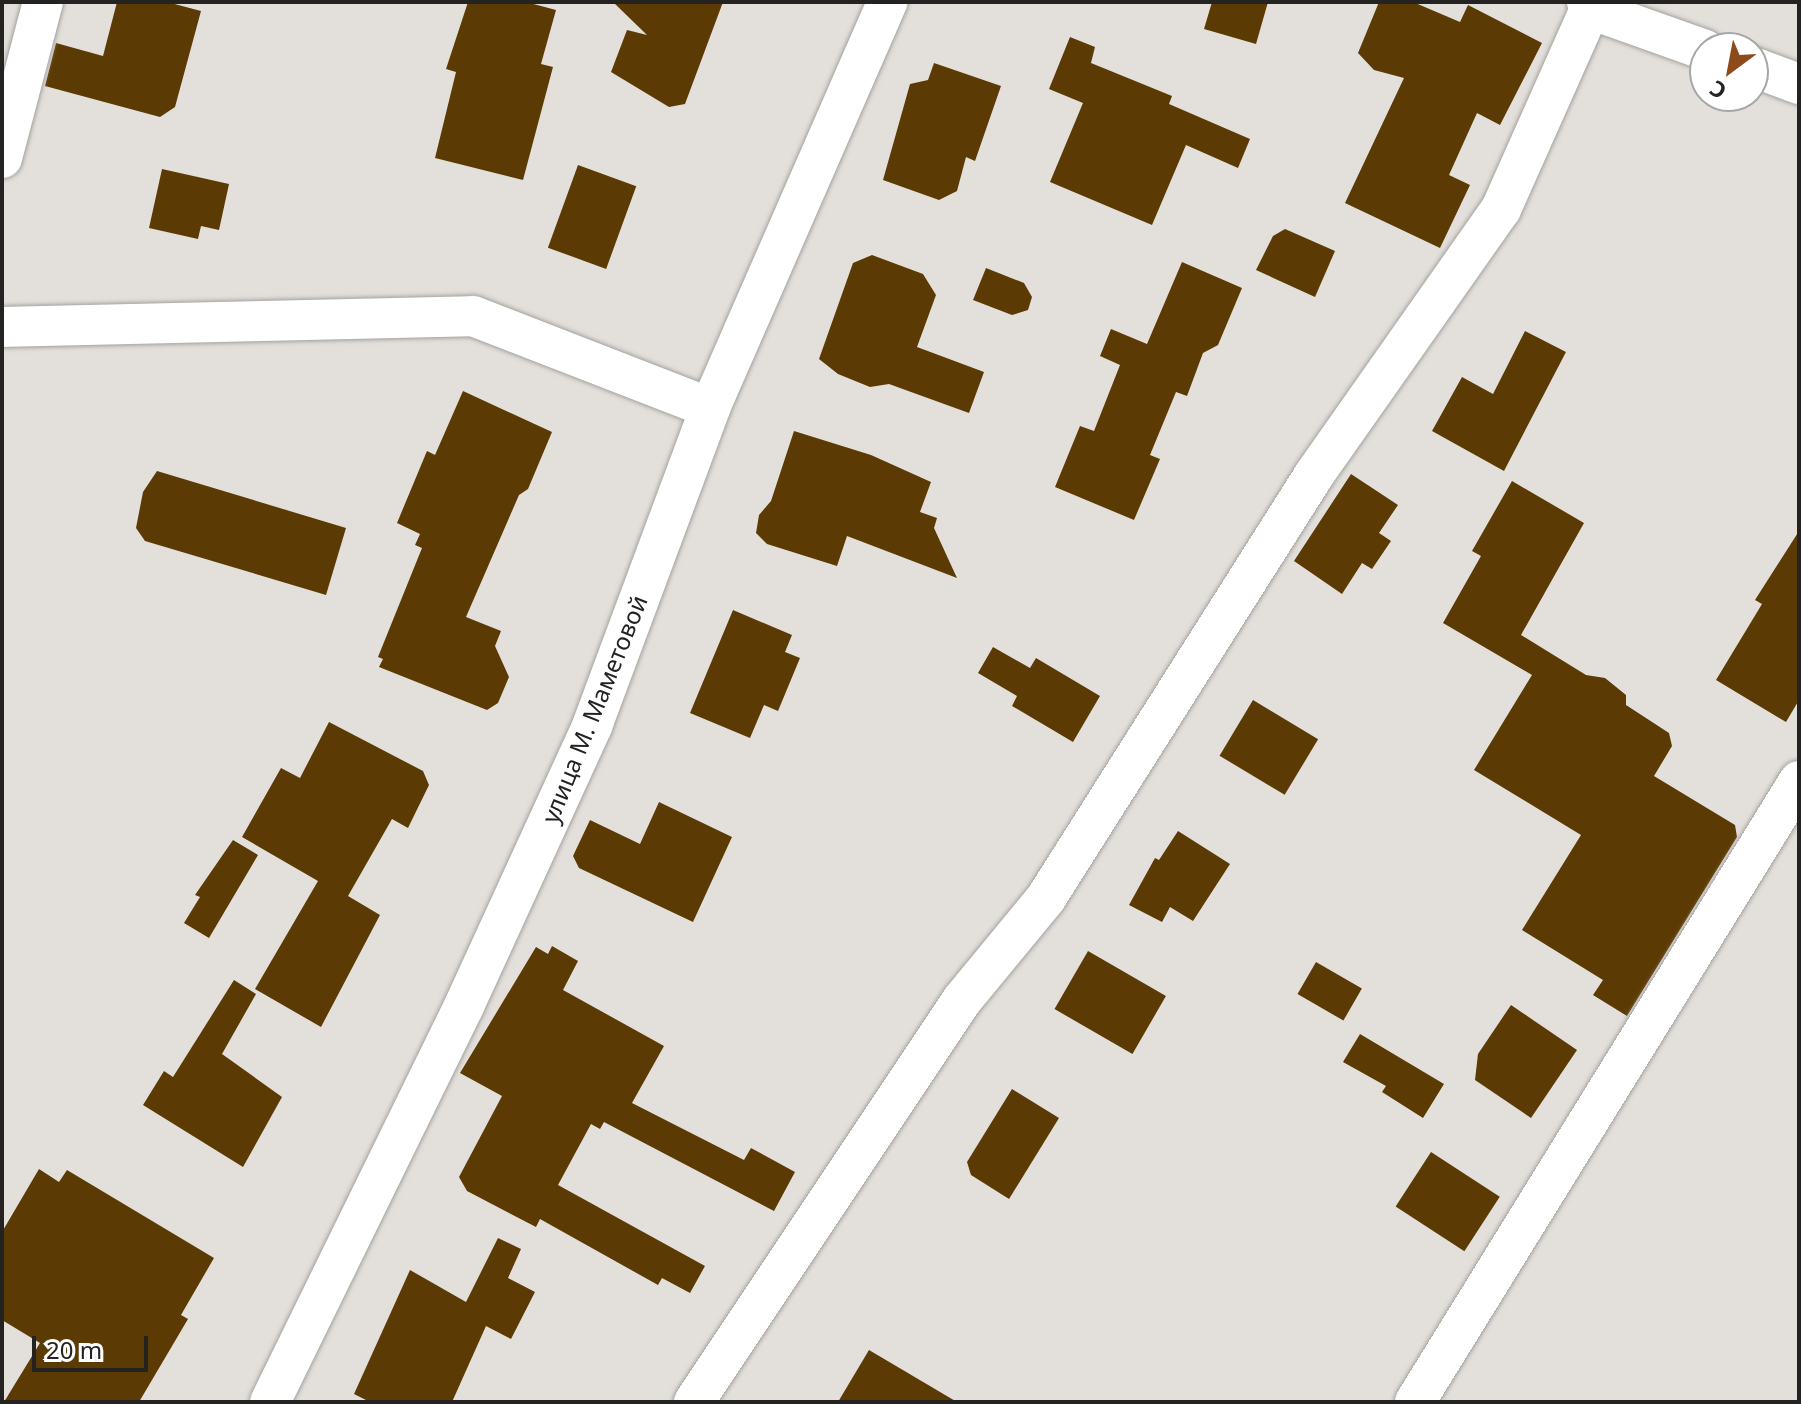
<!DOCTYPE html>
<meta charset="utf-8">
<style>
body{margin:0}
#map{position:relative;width:1801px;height:1404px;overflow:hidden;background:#e3e0dc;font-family:"Noto Sans",sans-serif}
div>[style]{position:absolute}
.building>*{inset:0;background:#5c3a03;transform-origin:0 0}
.roads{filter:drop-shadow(0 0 2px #a5a29e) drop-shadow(0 0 2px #a5a29e)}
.minor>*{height:40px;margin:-20px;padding:0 20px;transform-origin:20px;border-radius:20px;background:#fff}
span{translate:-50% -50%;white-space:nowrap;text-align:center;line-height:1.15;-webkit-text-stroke:8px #fff;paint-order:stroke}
.street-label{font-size:24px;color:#242322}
.frame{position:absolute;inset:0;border:4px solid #242322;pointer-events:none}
.north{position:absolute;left:1689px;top:32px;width:80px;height:80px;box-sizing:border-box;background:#fff;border:2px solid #a7a7a7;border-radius:50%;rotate:212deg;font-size:22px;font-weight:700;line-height:32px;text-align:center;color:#242322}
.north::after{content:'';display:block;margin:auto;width:28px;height:36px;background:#8d4a1a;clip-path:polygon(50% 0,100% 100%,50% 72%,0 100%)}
.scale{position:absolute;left:32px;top:1336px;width:116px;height:36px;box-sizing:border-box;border:4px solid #242322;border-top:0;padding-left:10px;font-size:24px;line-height:28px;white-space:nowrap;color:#242322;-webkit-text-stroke:6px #fff;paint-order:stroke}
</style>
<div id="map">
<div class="building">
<div style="clip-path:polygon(117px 2px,167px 2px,201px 11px,175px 107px,160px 117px,45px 86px,56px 43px,103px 56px)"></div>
<div style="clip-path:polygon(468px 2px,526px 2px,556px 10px,541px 64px,553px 67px,523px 180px,435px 158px,456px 72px,446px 69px)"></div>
<div style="clip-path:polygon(613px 2px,723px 2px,685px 104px,669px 107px,611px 72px,627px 30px,647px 35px)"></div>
<div style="clip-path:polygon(1212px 2px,1268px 2px,1256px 44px,1204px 29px)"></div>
<div style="clip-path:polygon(1379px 2px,1413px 2px,1460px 22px,1468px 5px,1542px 43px,1500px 125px,1477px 113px,1449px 175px,1470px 185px,1440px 248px,1345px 203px,1404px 78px,1374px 70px,1358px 53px)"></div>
<div style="clip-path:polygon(1070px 37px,1095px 47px,1091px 63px,1172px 96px,1169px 104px,1250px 139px,1238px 168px,1186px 145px,1152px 225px,1050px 182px,1083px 103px,1049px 89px)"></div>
<div style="clip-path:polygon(934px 63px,1001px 86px,975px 161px,966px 157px,957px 191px,939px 200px,883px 180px,910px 84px,928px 80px)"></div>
<div style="left:578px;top:165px;width:62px;height:88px;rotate:20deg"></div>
<div style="clip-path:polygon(162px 169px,229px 184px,219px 230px,201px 226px,198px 239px,149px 228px)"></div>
<div style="clip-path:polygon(1285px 229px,1335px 251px,1315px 297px,1256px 270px,1273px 236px)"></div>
<div style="clip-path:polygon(872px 255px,923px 274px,936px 295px,917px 347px,984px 372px,969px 413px,889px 384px,870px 387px,838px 374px,819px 359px,853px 263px)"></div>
<div style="clip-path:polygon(1182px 262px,1242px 288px,1218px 345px,1203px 353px,1187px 396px,1176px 392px,1150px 455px,1160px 459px,1134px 520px,1055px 487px,1080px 426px,1094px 431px,1120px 365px,1100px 356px,1111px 329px,1147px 344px)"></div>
<div style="clip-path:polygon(986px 268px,1024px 283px,1032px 297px,1028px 310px,1012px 315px,973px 300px)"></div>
<div style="clip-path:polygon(1525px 331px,1566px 352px,1504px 471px,1432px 431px,1462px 377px,1493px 394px)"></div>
<div style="clip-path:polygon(463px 391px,552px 432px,528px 489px,519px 495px,466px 617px,501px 631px,495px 646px,509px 677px,498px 703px,487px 710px,379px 667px,383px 659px,378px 657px,422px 548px,415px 545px,420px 534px,397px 523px,427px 451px,435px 455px)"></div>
<div style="clip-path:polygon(794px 431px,871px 455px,931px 482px,920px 512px,937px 518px,934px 528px,957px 578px,847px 536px,837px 566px,767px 544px,756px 533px,759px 515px,771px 501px)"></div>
<div style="clip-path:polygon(157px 471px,346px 528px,326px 595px,145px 541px,136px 528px,143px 492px)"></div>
<div style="clip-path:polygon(1351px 474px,1398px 505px,1379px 533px,1391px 541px,1372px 569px,1362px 563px,1342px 594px,1294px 561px)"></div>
<div style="clip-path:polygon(1512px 481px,1584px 523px,1521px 635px,1586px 675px,1605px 678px,1626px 695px,1626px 705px,1669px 733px,1672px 746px,1654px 776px,1735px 825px,1737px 837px,1627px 1016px,1593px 995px,1603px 980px,1522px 930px,1581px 835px,1474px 770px,1532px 675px,1443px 623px,1481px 556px,1472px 551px)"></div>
<div style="clip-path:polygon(1799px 531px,1799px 700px,1786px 722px,1716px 680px,1762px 604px,1755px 600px)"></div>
<div style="clip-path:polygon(733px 610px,792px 635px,785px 652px,800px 658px,778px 711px,764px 705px,750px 738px,690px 713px)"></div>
<div style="clip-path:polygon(993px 647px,1030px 668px,1036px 658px,1100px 696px,1073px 742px,1012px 706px,1017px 696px,978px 673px)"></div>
<div style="left:1253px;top:700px;width:76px;height:65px;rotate:31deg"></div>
<div style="clip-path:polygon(329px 722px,423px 771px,429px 785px,408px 828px,392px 819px,348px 896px,380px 915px,321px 1027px,255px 989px,318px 881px,242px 837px,281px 768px,300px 778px)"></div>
<div style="clip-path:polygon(659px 802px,732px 837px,693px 922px,579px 868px,573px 856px,590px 820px,640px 844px)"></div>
<div style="clip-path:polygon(1178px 831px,1230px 864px,1193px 921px,1170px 907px,1162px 922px,1129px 905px,1155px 858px,1159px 860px)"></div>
<div style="clip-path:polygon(233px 840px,258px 855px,209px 938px,184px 923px,200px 897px,195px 895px)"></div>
<div style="clip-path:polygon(552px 946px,578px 961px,563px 990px,664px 1046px,632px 1103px,744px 1160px,751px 1148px,795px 1172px,774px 1211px,604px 1122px,600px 1129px,591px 1124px,558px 1185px,705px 1266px,690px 1293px,662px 1278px,658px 1285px,540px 1219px,536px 1227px,467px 1191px,459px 1177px,502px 1096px,460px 1073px,536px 947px,548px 954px)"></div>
<div style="left:1088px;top:951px;width:90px;height:67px;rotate:30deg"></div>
<div style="left:1316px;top:962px;width:53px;height:37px;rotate:30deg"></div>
<div style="clip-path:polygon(234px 980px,256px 994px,222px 1054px,282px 1097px,243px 1167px,143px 1105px,164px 1071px,173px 1077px)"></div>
<div style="clip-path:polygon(1511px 1005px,1577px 1050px,1531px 1118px,1475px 1080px,1478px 1054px)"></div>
<div style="clip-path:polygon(1360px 1034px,1444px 1084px,1423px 1118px,1382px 1092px,1386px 1086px,1343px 1062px)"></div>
<div style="clip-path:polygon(1012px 1089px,1059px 1118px,1009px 1199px,971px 1175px,967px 1162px)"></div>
<div style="left:1431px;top:1152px;width:82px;height:65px;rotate:33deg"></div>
<div style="clip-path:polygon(39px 1169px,59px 1182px,67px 1170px,214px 1258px,181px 1315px,188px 1319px,139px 1402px,4px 1402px,40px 1343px,2px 1320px,2px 1232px)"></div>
<div style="clip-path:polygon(498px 1238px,521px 1249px,508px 1278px,535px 1292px,511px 1339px,486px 1326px,452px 1402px,370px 1402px,354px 1394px,410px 1270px,466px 1302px)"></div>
<div style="clip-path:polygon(869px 1350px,957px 1402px,838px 1402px)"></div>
</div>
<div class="roads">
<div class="minor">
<div style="left:1587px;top:2px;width:8px;rotate:67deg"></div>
<div style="left:1590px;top:9px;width:122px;rotate:19.6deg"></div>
<div style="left:1753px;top:67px;width:49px;rotate:20.3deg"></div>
<div style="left:2px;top:158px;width:161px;rotate:-75.3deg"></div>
<div style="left:2px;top:327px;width:471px;rotate:-1.3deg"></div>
<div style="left:473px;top:316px;width:254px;rotate:21.2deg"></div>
<div style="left:270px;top:1402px;width:441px;rotate:-63.9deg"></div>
<div style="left:464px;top:1006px;width:308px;rotate:-65.4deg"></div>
<div style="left:592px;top:726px;width:339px;rotate:-69.6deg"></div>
<div style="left:710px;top:408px;width:443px;rotate:-66.4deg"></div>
<div style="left:694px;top:1402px;width:483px;rotate:-56.3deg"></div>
<div style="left:962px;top:1000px;width:132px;rotate:-50.5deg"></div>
<div style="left:1046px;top:898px;width:501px;rotate:-57.64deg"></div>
<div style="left:1314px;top:475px;width:325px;rotate:-54.9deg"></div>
<div style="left:1501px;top:209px;width:219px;rotate:-66deg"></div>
<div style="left:1415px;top:1402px;width:730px;rotate:-58.27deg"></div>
</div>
</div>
<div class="street-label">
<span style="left:594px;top:709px;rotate:-68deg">улица М. Маметовой</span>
</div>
<div class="frame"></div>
<div class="north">С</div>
<div class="scale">20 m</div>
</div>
